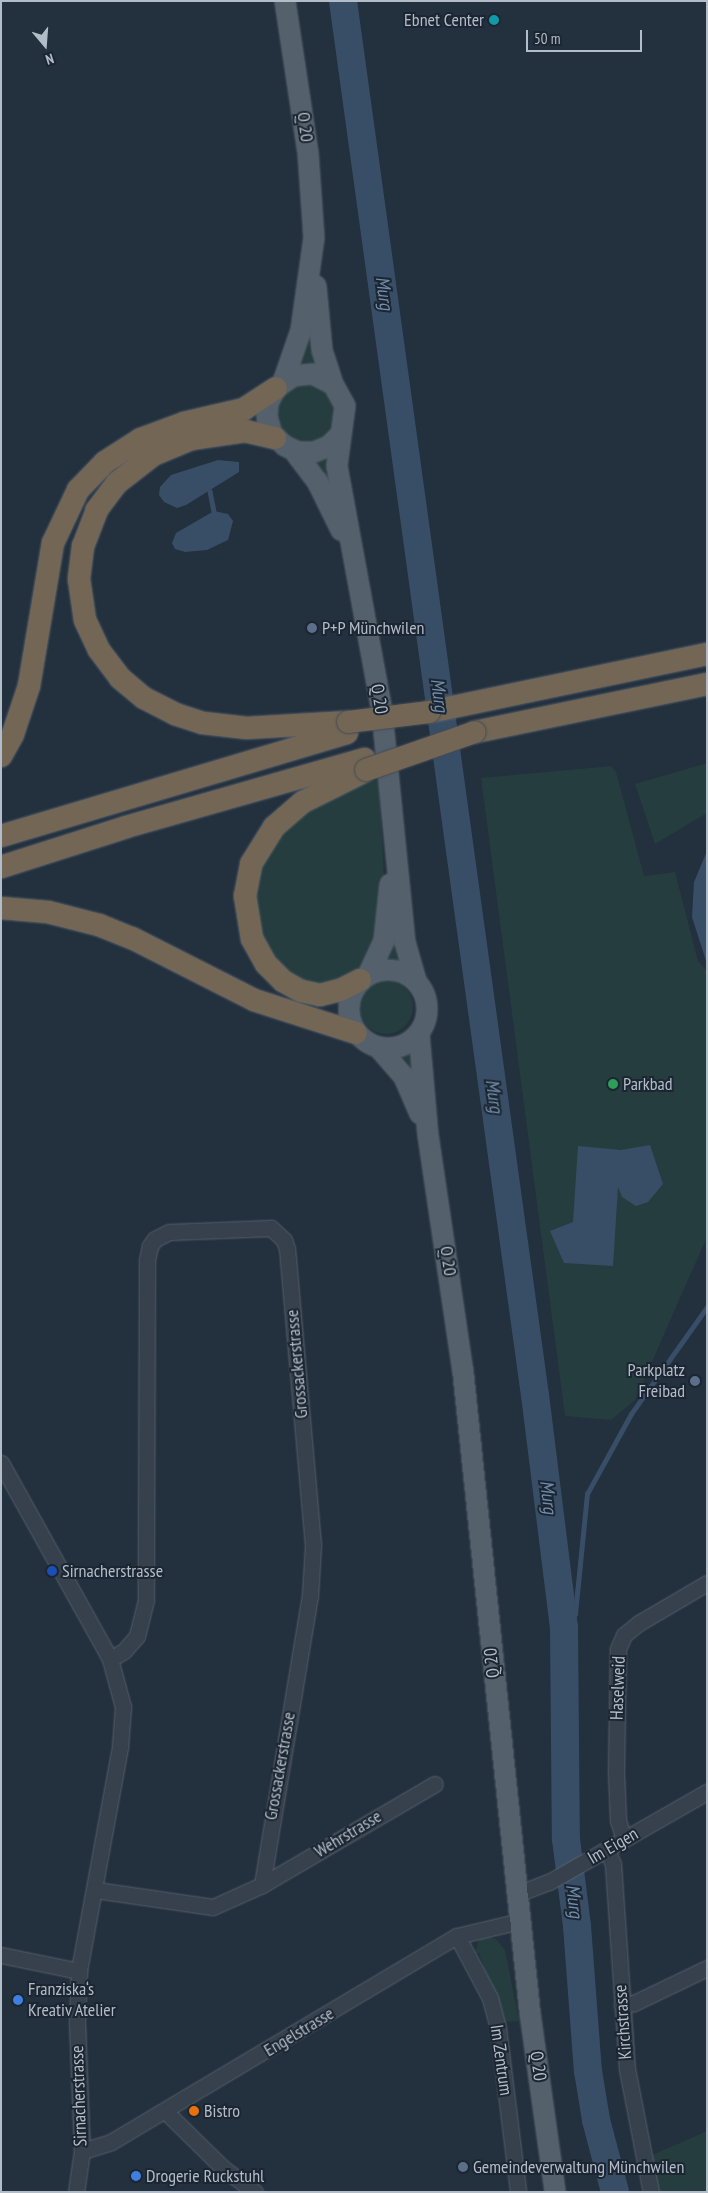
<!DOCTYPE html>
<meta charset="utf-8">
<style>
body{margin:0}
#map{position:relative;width:708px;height:2193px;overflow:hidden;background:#23303d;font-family:"PT Sans Narrow",sans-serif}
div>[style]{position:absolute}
.green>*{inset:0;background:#253d3e}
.round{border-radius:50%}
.water>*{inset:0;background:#384e67}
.stream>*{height:4.5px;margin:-2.25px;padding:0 2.25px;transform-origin:2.25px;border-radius:2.25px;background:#384e67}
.river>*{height:28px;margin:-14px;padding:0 14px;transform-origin:14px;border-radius:14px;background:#384e67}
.roads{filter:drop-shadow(0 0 1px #555f6b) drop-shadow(0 0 1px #555f6b)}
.minor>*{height:15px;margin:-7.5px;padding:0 7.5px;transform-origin:7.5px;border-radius:7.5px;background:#37414d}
.major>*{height:20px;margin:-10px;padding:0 10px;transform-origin:10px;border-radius:10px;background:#55606d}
.major>.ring{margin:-10px;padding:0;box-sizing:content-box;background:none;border:20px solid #55606d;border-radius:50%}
.highway>*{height:22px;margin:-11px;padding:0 11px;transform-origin:11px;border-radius:11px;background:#746654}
.bridges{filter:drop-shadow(0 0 1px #424c58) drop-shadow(0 0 1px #424c58)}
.highway-bridge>*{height:22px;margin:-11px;padding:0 11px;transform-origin:11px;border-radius:11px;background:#746654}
.dots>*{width:14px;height:14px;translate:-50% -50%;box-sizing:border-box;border:2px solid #1c2632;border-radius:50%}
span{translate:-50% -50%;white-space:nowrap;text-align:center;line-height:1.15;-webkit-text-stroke:4px #1c2632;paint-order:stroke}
.poi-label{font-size:18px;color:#b3bcc9}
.right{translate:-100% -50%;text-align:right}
.left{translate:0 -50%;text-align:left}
.street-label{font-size:18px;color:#b3bcc9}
.water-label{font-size:19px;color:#728eac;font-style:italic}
.frame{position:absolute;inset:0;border:2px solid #b3bcc9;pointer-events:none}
.north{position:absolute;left:20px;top:20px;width:50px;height:50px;-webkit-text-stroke:4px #1c2632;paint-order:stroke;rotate:162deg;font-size:14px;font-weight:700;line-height:20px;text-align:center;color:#b3bcc9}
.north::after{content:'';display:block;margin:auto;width:18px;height:22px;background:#b3bcc9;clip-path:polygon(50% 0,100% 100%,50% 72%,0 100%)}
.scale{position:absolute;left:526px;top:30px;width:116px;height:22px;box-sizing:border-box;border:2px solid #b3bcc9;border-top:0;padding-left:6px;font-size:15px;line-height:18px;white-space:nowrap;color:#b3bcc9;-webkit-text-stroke:4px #1c2632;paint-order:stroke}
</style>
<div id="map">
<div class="green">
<div style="clip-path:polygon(310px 316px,319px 366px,299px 365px)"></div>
<div class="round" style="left:276px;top:383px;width:60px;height:60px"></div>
<div style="clip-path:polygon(329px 457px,337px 501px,313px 461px)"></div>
<div style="clip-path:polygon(707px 763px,707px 813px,655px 844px,635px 784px)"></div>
<div style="clip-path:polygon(611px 766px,616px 772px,644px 876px,675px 872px,698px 961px,707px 971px,707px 1237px,635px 1400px,611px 1420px,565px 1416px,481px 778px)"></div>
<div style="clip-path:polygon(379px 779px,384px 876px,375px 944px,366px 961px,355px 972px,337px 980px,317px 984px,297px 980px,276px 964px,261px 936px,254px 886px,263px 857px,277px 834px,329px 795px)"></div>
<div style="clip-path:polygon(395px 909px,396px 939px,400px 961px,385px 958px)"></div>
<div class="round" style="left:359px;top:980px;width:54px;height:54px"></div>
<div style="clip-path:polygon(410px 1049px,411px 1066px,414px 1082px,398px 1055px)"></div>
<div style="clip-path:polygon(487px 1937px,496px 1939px,505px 1950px,519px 2021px,502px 2022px,479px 1953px,475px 1953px,479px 1940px)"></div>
<div style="clip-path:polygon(707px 2131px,707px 2192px,658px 2192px,650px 2156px)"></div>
</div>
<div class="water">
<div style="clip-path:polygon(218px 460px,239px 462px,239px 472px,186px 505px,177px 508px,164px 502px,159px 495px,160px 487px,171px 475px)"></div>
<div style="clip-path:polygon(214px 511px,228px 514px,233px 521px,228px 540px,207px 550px,185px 552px,175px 549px,172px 543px,176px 533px)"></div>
<div style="clip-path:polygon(707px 851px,707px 964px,692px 917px,694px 882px)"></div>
<div style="clip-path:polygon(650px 1145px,663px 1184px,648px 1202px,636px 1206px,622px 1197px,618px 1187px,613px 1266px,564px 1263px,550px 1231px,573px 1222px,578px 1146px,621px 1150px)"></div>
</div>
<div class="stream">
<div style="left:210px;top:491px;width:20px;rotate:79deg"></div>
<div style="left:563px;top:1621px;width:14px;rotate:-30deg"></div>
<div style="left:575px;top:1614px;width:121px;rotate:-84.3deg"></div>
<div style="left:587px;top:1494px;width:91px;rotate:-61.2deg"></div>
<div style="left:631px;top:1414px;width:131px;rotate:-54.6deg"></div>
</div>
<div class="river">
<div style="left:343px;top:1px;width:1407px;rotate:82.16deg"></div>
<div style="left:535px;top:1395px;width:234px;rotate:82.9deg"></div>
<div style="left:564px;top:1627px;width:212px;rotate:89.5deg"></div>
<div style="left:566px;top:1839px;width:88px;rotate:82.8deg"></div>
<div style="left:577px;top:1926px;width:145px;rotate:85.7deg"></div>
<div style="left:588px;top:2071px;width:50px;rotate:80.7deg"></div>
<div style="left:596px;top:2120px;width:74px;rotate:75.2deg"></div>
</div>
<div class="roads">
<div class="minor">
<div style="left:1px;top:1463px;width:224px;rotate:60.9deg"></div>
<div style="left:110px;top:1659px;width:50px;rotate:74.8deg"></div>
<div style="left:123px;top:1707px;width:40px;rotate:94.3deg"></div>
<div style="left:120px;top:1747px;width:228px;rotate:100.4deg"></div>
<div style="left:79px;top:1971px;width:51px;rotate:92.2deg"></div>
<div style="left:77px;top:2022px;width:129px;rotate:87.8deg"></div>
<div style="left:82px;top:2151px;width:41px;rotate:98.3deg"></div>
<div style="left:624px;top:1839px;width:20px;rotate:-108deg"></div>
<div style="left:618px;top:1820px;width:48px;rotate:-92.4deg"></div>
<div style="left:616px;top:1772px;width:123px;rotate:-89.1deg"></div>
<div style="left:618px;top:1649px;width:15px;rotate:-67deg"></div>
<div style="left:624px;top:1635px;width:19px;rotate:-39deg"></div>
<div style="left:639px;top:1623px;width:79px;rotate:-30.5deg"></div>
<div style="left:607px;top:1850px;width:15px;rotate:67deg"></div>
<div style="left:613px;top:1864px;width:205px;rotate:86.1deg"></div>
<div style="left:627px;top:2069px;width:125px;rotate:79deg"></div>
<div style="left:262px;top:1885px;width:200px;rotate:-30.3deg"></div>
<div style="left:96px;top:1890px;width:118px;rotate:8.3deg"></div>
<div style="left:213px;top:1907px;width:54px;rotate:-24.2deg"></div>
<div style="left:262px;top:1885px;width:293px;rotate:-80.6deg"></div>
<div style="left:310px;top:1596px;width:51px;rotate:-86.6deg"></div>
<div style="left:313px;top:1545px;width:297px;rotate:-95deg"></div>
<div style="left:287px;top:1249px;width:9px;rotate:-108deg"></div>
<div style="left:284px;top:1240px;width:18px;rotate:-137deg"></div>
<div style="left:271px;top:1228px;width:102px;rotate:177.8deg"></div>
<div style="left:169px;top:1232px;width:16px;rotate:153deg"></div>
<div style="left:155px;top:1239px;width:9px;rotate:126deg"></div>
<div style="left:150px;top:1246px;width:14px;rotate:102deg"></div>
<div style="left:147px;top:1260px;width:340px;rotate:90.2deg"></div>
<div style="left:146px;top:1600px;width:37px;rotate:104deg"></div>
<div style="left:137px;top:1636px;width:20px;rotate:131deg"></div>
<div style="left:124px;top:1651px;width:16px;rotate:150deg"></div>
<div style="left:517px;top:1894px;width:34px;rotate:-21deg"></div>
<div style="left:549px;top:1882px;width:182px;rotate:-29.7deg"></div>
<div style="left:457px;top:1936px;width:70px;rotate:62deg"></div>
<div style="left:490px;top:1998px;width:31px;rotate:75deg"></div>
<div style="left:498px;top:2028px;width:165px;rotate:83deg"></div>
<div style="left:1px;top:1955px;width:80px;rotate:11.6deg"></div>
<div style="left:622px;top:2005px;width:12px;rotate:-9deg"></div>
<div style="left:634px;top:2003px;width:81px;rotate:-25.6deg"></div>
<div style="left:165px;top:2111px;width:81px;rotate:44.5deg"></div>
<div style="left:223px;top:2168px;width:40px;rotate:37deg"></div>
<div style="left:82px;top:2151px;width:30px;rotate:-17deg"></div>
<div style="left:111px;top:2142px;width:403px;rotate:-30.8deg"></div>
<div style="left:457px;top:1936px;width:65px;rotate:-13.4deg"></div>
</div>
<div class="major">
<div style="left:316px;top:286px;width:64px;rotate:84.6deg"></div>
<div style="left:322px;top:350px;width:36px;rotate:72deg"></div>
<div style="left:283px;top:382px;width:55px;rotate:-70.9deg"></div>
<div style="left:301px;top:330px;width:93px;rotate:-82deg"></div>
<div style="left:314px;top:238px;width:85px;rotate:-94deg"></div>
<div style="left:308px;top:153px;width:154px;rotate:-98.6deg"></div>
<div style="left:340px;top:435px;width:16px;rotate:135deg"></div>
<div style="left:329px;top:446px;width:16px;rotate:158deg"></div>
<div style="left:314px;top:452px;width:16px;rotate:180deg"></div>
<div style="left:298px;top:452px;width:14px;rotate:-155deg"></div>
<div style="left:285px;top:446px;width:18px;rotate:-137deg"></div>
<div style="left:272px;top:434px;width:18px;rotate:-106deg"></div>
<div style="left:267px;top:417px;width:14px;rotate:-86deg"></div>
<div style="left:268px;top:403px;width:17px;rotate:-62deg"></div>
<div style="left:276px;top:388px;width:21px;rotate:-35deg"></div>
<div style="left:293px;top:376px;width:20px;rotate:-6deg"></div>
<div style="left:313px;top:374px;width:22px;rotate:27deg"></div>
<div style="left:333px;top:384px;width:25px;rotate:61deg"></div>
<div style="left:345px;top:406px;width:61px;rotate:97.6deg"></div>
<div style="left:337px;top:466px;width:250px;rotate:79.6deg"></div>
<div style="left:382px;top:712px;width:231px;rotate:84.3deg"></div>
<div style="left:405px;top:942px;width:40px;rotate:74deg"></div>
<div style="left:294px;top:451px;width:38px;rotate:53deg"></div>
<div style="left:317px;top:481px;width:55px;rotate:63.9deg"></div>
<div class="ring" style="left:349px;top:970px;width:58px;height:58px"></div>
<div style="left:369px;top:973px;width:35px;rotate:-65deg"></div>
<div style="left:384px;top:941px;width:57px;rotate:-84deg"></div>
<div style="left:419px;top:1033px;width:102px;rotate:85deg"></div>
<div style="left:428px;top:1135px;width:239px;rotate:81.6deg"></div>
<div style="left:463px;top:1371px;width:645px;rotate:84.04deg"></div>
<div style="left:530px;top:2013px;width:181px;rotate:82deg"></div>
<div style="left:378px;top:1047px;width:40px;rotate:49deg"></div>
<div style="left:404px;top:1077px;width:40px;rotate:66.6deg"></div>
</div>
<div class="highway">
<div style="left:275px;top:438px;width:31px;rotate:-167deg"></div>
<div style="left:245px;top:431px;width:55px;rotate:171.6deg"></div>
<div style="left:191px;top:439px;width:41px;rotate:157.2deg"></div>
<div style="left:153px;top:455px;width:46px;rotate:142.1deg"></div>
<div style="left:117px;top:483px;width:34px;rotate:127deg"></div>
<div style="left:97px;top:510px;width:39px;rotate:111deg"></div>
<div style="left:83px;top:546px;width:33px;rotate:97deg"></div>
<div style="left:79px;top:579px;width:41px;rotate:81.7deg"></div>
<div style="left:85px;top:620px;width:33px;rotate:65deg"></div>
<div style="left:99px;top:650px;width:35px;rotate:53deg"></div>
<div style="left:120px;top:678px;width:31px;rotate:40deg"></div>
<div style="left:144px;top:698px;width:35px;rotate:27deg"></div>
<div style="left:175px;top:714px;width:29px;rotate:18deg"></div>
<div style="left:203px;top:723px;width:44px;rotate:6.5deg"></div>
<div style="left:247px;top:728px;width:101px;rotate:-3.4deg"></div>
<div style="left:429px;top:712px;width:284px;rotate:-11.8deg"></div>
<div style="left:475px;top:732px;width:237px;rotate:-11.7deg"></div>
<div style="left:1px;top:756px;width:25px;rotate:-61deg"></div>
<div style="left:13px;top:734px;width:51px;rotate:-71.6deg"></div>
<div style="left:29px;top:686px;width:145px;rotate:-80.5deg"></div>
<div style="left:53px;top:543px;width:59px;rotate:-64.7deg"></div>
<div style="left:78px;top:490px;width:39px;rotate:-46deg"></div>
<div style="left:105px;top:462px;width:43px;rotate:-32.6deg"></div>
<div style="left:141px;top:439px;width:46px;rotate:-20.4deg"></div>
<div style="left:184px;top:423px;width:62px;rotate:-13.1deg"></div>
<div style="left:244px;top:409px;width:38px;rotate:-33deg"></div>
<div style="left:1px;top:836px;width:361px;rotate:-16.6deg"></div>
<div style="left:1px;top:867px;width:131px;rotate:-17.7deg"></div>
<div style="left:126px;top:827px;width:248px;rotate:-15.9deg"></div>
<div style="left:1px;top:908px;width:47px;rotate:4.9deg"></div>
<div style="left:48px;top:912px;width:53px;rotate:14.3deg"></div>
<div style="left:99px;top:925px;width:35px;rotate:22deg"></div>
<div style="left:132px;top:938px;width:137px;rotate:26.9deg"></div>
<div style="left:254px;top:1000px;width:107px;rotate:17.9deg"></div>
<div style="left:360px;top:980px;width:22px;rotate:153deg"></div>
<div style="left:340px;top:990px;width:21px;rotate:166deg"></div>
<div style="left:320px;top:995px;width:19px;rotate:-168deg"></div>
<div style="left:301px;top:991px;width:21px;rotate:-151deg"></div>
<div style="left:283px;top:981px;width:24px;rotate:-135deg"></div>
<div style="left:266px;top:964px;width:29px;rotate:-119deg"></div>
<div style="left:252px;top:939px;width:44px;rotate:-99.2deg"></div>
<div style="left:245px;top:896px;width:33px;rotate:-79deg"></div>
<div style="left:251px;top:864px;width:44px;rotate:-58.1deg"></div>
<div style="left:274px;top:827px;width:38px;rotate:-41deg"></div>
<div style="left:303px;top:802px;width:69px;rotate:-26.6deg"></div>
</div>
</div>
<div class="bridges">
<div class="highway-bridge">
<div style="left:348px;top:722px;width:82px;rotate:-7deg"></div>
<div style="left:366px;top:770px;width:115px;rotate:-19.2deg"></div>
</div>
</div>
<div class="dots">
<div style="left:494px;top:20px;background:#0f9aa8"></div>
<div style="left:312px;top:628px;background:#5c6f8a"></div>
<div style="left:613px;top:1084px;background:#2e9e5b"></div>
<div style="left:695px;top:1381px;background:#5c6f8a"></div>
<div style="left:52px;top:1571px;background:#1a4fb4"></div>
<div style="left:18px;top:2000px;background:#3f7fe0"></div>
<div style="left:194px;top:2111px;background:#e8710a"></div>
<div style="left:463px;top:2167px;background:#5c6f8a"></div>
<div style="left:136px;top:2176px;background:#3f7fe0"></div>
</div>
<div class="poi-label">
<span class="right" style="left:484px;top:20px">Ebnet Center</span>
<span class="left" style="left:322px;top:628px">P+P Münchwilen</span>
<span class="left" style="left:623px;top:1084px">Parkbad</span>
<span class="right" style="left:685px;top:1381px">Parkplatz<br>Freibad</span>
<span class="left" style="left:62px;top:1571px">Sirnacherstrasse</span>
<span class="left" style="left:28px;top:2000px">Franziska‘s<br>Kreativ Atelier</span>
<span class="left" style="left:204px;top:2111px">Bistro</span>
<span class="left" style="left:473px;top:2167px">Gemeindeverwaltung Münchwilen</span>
<span class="left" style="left:146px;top:2176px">Drogerie Ruckstuhl</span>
</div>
<div class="street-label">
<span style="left:305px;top:127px;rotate:83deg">Q 20</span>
<span style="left:379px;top:699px;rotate:81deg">Q 20</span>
<span style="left:448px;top:1261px;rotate:82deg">Q 20</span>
<span style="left:297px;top:1364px;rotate:-95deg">Grossackerstrasse</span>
<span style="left:492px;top:1663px;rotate:-96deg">Q 20</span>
<span style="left:618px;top:1688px;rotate:-88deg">Haselweid</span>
<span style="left:280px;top:1766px;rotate:-80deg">Grossackerstrasse</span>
<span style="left:348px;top:1834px;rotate:-31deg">Wehrstrasse</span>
<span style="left:613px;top:1846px;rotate:-30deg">Im Eigen</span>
<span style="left:623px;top:2022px;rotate:-94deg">Kirchstrasse</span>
<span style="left:299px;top:2032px;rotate:-31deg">Engelstrasse</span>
<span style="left:501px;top:2060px;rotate:82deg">Im Zentrum</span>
<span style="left:538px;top:2066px;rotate:82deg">Q 20</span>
<span style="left:79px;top:2096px;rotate:-92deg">Sirnacherstrasse</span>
</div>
<div class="water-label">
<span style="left:384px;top:293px;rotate:82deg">Murg</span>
<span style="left:439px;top:695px;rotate:82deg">Murg</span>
<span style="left:494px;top:1096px;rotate:82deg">Murg</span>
<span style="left:548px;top:1497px;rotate:83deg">Murg</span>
<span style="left:574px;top:1901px;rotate:83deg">Murg</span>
</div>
<div class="frame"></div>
<div class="north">N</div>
<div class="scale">50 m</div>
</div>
